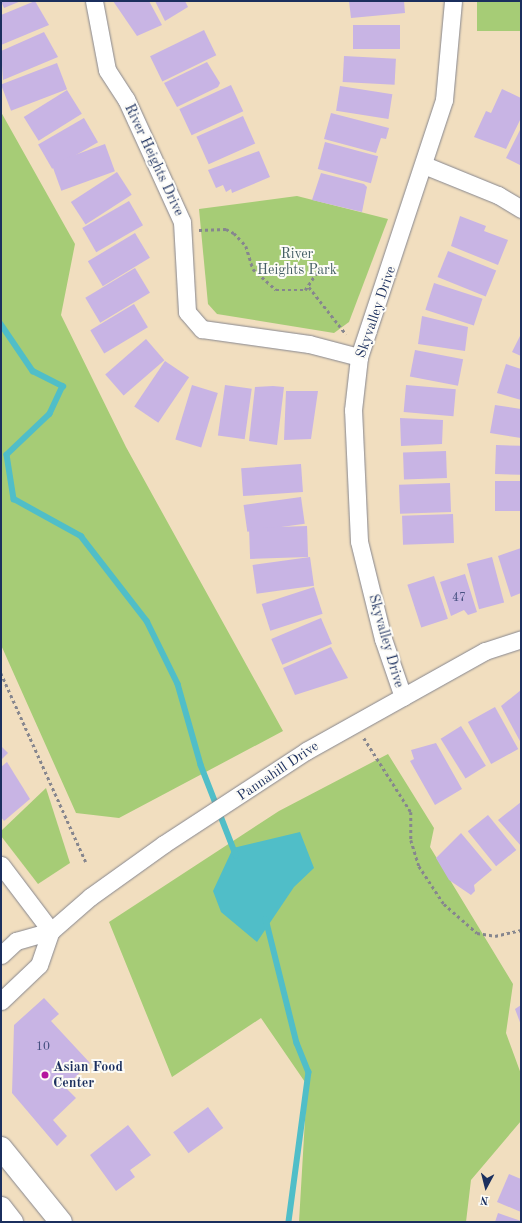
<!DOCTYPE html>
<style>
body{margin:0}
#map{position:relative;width:522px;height:1223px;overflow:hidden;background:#f1debf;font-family:"Old Standard TT",serif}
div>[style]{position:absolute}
.green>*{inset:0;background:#a6cc76;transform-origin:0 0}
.water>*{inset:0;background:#50bec8}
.stream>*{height:5.5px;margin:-2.75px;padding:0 2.75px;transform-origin:2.75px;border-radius:2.75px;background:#50bec8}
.building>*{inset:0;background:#c8b4e4;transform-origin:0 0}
.path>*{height:2.5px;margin-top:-1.25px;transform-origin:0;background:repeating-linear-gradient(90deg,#86868e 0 3px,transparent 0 6px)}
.roads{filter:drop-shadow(0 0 1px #86868e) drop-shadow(0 0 1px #86868e)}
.minor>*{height:17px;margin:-8.5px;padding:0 8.5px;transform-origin:8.5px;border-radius:8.5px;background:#fff}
.secondary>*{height:22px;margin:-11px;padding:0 11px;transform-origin:11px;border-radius:11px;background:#fff}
.dots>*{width:11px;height:11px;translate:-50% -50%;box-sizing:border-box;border:2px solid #fdfcf7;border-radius:50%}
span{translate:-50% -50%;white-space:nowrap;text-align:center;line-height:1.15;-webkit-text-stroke:4px #fdfcf7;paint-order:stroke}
.number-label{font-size:12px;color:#465080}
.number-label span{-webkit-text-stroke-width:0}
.street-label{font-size:14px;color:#1b2f5e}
.park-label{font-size:14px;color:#455e65}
.poi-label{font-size:14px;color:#1b2f5e;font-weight:700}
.left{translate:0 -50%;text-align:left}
.frame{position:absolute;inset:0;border:2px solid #1b2f5e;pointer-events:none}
.north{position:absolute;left:466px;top:1167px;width:40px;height:40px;-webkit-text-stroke:3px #fdfcf7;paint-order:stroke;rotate:187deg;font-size:11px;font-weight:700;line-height:16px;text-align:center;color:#1b2f5e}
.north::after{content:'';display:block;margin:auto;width:14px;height:18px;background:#1b2f5e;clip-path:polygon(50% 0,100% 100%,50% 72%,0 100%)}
</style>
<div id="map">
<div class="green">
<div style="left:477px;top:1px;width:44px;height:30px"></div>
<div style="clip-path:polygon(1px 112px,75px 244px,61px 315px,126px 447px,283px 731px,119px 818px,76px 813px,1px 645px)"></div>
<div style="clip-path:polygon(297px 196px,388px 219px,349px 322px,334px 333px,217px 314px,208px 304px,199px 209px)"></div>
<div style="clip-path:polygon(388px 754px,434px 828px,430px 847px,513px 984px,506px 1033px,521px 1074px,521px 1121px,471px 1180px,466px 1222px,299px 1222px,307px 1085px,261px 1018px,172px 1077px,109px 922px,279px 811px)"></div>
<div style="clip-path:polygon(46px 788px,70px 863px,38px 884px,1px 836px,1px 831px)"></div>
</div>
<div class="water">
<div style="clip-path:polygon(300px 832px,314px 868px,294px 887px,257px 942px,221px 912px,213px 891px,233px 848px)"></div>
</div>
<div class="stream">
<div style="left:1px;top:324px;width:57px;rotate:55.8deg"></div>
<div style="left:33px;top:371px;width:34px;rotate:27deg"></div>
<div style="left:63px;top:386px;width:31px;rotate:115deg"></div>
<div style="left:50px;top:414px;width:59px;rotate:136.4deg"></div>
<div style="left:7px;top:455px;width:45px;rotate:81deg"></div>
<div style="left:14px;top:499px;width:77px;rotate:28.9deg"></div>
<div style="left:81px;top:536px;width:108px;rotate:52.2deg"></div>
<div style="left:147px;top:621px;width:70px;rotate:63.8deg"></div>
<div style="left:178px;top:684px;width:84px;rotate:74.1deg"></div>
<div style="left:201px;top:765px;width:97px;rotate:68.7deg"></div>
<div style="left:266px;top:919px;width:128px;rotate:76deg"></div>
<div style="left:297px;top:1043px;width:31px;rotate:68deg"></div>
<div style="left:309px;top:1072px;width:151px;rotate:97.6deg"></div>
</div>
<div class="building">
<div style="clip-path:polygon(1px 1px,21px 1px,4px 8px)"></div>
<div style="clip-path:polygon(35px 1px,49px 25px,1px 45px,1px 15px)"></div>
<div style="clip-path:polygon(113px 1px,149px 1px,162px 25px,137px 36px)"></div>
<div style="clip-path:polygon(155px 1px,185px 1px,188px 7px,165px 21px)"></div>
<div style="clip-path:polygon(349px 1px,404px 1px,405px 13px,351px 18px)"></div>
<div style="left:353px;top:25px;width:47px;height:24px"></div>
<div style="left:204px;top:30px;width:28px;height:60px;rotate:64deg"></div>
<div style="clip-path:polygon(44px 32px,58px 57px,3px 80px,1px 51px)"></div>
<div style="left:344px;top:56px;width:52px;height:26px;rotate:3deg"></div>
<div style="clip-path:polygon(207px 62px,220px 83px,218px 87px,177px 107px,164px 83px)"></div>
<div style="left:57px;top:63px;width:28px;height:60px;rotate:69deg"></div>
<div style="left:231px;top:85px;width:29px;height:57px;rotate:65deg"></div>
<div style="left:340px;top:86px;width:53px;height:25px;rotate:9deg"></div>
<div style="clip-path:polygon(502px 89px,521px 98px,521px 118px,506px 149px,474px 137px,486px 111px,491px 113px)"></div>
<div style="left:67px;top:90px;width:28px;height:51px;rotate:58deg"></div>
<div style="clip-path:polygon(331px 113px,389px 128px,386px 139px,381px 138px,376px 153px,324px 139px)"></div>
<div style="left:243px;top:116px;width:30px;height:51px;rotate:66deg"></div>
<div style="left:84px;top:118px;width:28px;height:53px;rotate:60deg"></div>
<div style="clip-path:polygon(521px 128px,521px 162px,520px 165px,506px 158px)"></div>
<div style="left:325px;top:142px;width:55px;height:28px;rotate:15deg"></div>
<div style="left:105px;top:144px;width:29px;height:57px;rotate:70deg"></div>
<div style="clip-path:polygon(259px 151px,270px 177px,232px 193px,231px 189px,226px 192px,223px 185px,216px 188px,208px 170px)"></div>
<div style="left:117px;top:172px;width:27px;height:55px;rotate:57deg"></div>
<div style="clip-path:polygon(321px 173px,364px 184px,367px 187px,362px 212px,312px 200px)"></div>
<div style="left:129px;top:201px;width:28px;height:54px;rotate:60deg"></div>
<div style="clip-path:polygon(460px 216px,486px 226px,484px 231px,508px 240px,498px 265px,451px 246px)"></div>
<div style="left:135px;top:233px;width:29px;height:55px;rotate:59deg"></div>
<div style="left:448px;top:251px;width:52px;height:28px;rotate:22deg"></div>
<div style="left:135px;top:268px;width:29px;height:58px;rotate:59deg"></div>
<div style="left:434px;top:283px;width:51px;height:28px;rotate:18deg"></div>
<div style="left:134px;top:304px;width:27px;height:51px;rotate:59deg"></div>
<div style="clip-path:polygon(422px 316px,468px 327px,465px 351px,418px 344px)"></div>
<div style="clip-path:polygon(521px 334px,521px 356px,512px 352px)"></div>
<div style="left:146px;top:339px;width:28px;height:54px;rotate:49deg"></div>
<div style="left:415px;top:350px;width:49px;height:27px;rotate:11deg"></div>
<div style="left:165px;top:361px;width:29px;height:55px;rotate:34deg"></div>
<div style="clip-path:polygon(506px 364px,521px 369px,521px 400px,497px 393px)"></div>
<div style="left:192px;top:385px;width:27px;height:57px;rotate:17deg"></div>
<div style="left:225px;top:385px;width:27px;height:51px;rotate:8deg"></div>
<div style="left:406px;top:385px;width:50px;height:27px;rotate:5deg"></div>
<div style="clip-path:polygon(273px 386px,284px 387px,277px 445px,249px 441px,255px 387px)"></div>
<div style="clip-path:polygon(286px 391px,318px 391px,311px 439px,284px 440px)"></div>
<div style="clip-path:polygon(495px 405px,521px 409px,521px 438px,490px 433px)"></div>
<div style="clip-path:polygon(400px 418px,443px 420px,442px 444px,401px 446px)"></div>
<div style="left:496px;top:445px;width:25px;height:29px;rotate:2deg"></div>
<div style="left:446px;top:451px;width:27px;height:43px;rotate:88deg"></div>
<div style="left:301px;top:464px;width:28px;height:60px;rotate:86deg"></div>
<div style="left:495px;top:481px;width:26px;height:30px"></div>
<div style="left:450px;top:483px;width:29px;height:51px;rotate:88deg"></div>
<div style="left:301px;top:497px;width:27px;height:58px;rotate:82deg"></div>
<div style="left:453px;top:514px;width:29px;height:51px;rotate:88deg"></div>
<div style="left:307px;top:526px;width:31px;height:58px;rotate:88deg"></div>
<div style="clip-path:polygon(521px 548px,521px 593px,511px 597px,498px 556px)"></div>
<div style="left:310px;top:557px;width:29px;height:58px;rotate:82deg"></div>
<div style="left:492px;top:557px;width:47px;height:26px;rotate:75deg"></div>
<div style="clip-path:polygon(465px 574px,477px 612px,468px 615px,464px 610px,451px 616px,440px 582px)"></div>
<div style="left:434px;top:576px;width:45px;height:28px;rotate:72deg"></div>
<div style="left:314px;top:587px;width:28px;height:55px;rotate:72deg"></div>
<div style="left:321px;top:618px;width:28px;height:54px;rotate:67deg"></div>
<div style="clip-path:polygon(331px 647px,348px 678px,295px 695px,283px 668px)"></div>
<div style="clip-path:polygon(521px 690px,521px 743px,501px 706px)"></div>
<div style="left:495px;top:707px;width:48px;height:31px;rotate:61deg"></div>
<div style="left:461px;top:726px;width:47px;height:24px;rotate:58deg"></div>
<div style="clip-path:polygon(436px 743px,462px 789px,435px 805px,410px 761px,414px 759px,411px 750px)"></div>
<div style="clip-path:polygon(1px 746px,8px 753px,1px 760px)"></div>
<div style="clip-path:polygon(7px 762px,30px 799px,4px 821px,1px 817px,1px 767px)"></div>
<div style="clip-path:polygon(521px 802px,521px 846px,498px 820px)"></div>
<div style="left:488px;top:815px;width:45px;height:26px;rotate:51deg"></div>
<div style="clip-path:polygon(461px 833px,492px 870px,474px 885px,475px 891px,471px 895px,449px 880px,436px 858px)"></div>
<div style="clip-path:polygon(44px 998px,59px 1014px,51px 1021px,90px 1063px,65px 1087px,76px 1098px,53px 1120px,67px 1136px,57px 1146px,12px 1093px,14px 1025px)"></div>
<div style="clip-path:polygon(521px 1005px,521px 1025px,515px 1009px)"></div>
<div style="left:208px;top:1107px;width:26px;height:43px;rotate:54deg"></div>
<div style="clip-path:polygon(128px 1125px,151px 1155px,130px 1170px,135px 1177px,116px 1191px,90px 1155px)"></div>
<div style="clip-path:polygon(509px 1174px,521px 1179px,521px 1212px,497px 1202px)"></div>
<div style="clip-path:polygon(498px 1213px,521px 1221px,521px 1222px,495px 1222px)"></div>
</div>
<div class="path">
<div style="left:199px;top:230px;width:27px;rotate:-2deg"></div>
<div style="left:226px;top:229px;width:9px;rotate:27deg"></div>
<div style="left:234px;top:233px;width:18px;rotate:47deg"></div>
<div style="left:246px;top:246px;width:24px;rotate:73deg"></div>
<div style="left:253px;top:269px;width:31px;rotate:42deg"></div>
<div style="left:276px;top:290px;width:29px"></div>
<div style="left:305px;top:290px;width:23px;rotate:-56deg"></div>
<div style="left:309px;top:287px;width:60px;rotate:51.8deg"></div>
<div style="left:1px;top:673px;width:207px;rotate:65.8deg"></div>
<div style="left:364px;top:738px;width:88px;rotate:57.6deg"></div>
<div style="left:411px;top:812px;width:28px;rotate:90deg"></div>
<div style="left:411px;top:840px;width:27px;rotate:73deg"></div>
<div style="left:419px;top:866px;width:45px;rotate:56.7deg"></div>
<div style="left:444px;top:904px;width:44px;rotate:41.3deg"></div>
<div style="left:477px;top:933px;width:18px;rotate:9deg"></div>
<div style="left:495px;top:936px;width:27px;rotate:-13deg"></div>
</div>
<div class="roads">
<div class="minor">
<div style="left:94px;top:1px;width:70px;rotate:79.3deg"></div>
<div style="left:107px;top:70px;width:35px;rotate:57deg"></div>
<div style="left:126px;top:99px;width:135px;rotate:65.5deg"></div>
<div style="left:182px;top:222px;width:90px;rotate:86.8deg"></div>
<div style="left:187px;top:312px;width:23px;rotate:49deg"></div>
<div style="left:202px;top:329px;width:108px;rotate:8deg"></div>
<div style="left:309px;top:344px;width:52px;rotate:14.6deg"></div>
<div style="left:424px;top:165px;width:80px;rotate:22.1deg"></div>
<div style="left:498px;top:195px;width:27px;rotate:31deg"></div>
<div style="left:403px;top:697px;width:61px;rotate:-109deg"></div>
<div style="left:383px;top:639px;width:101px;rotate:-103.8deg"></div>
<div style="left:359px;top:541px;width:131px;rotate:-92.6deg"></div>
<div style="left:353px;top:410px;width:53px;rotate:-83.5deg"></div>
<div style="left:359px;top:357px;width:271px;rotate:-71.7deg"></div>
<div style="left:444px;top:100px;width:99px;rotate:-84.8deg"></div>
<div style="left:1px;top:865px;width:83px;rotate:52.9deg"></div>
<div style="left:1px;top:955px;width:21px;rotate:-43deg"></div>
<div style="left:16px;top:941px;width:36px;rotate:-16deg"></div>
<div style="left:51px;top:931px;width:52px;rotate:-41.1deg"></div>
<div style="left:90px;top:897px;width:91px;rotate:-35.6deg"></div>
<div style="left:164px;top:844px;width:170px;rotate:-33.2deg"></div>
<div style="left:306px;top:751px;width:205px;rotate:-29.2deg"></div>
<div style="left:485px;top:651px;width:38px;rotate:-18deg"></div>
<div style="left:1px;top:1001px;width:52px;rotate:-43.5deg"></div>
<div style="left:39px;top:965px;width:36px;rotate:-71deg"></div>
</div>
<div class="secondary">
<div style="left:1px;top:1148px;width:95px;rotate:51deg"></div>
<div style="left:1px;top:1208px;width:18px;rotate:52deg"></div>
</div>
</div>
<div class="dots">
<div style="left:45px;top:1075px;background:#b5179e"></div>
</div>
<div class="number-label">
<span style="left:459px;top:599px">47</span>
<span style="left:43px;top:1048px">10</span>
</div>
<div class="street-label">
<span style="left:154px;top:160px;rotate:65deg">River Heights Drive</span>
<span style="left:376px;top:312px;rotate:-71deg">Skyvalley Drive</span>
<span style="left:386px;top:641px;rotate:74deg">Skyvalley Drive</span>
<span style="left:278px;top:771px;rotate:-34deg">Pannahill Drive</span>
</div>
<div class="park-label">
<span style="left:297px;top:262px">River<br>Heights Park</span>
</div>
<div class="poi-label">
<span class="left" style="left:53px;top:1075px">Asian Food<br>Center</span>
</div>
<div class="frame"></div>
<div class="north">N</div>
</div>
